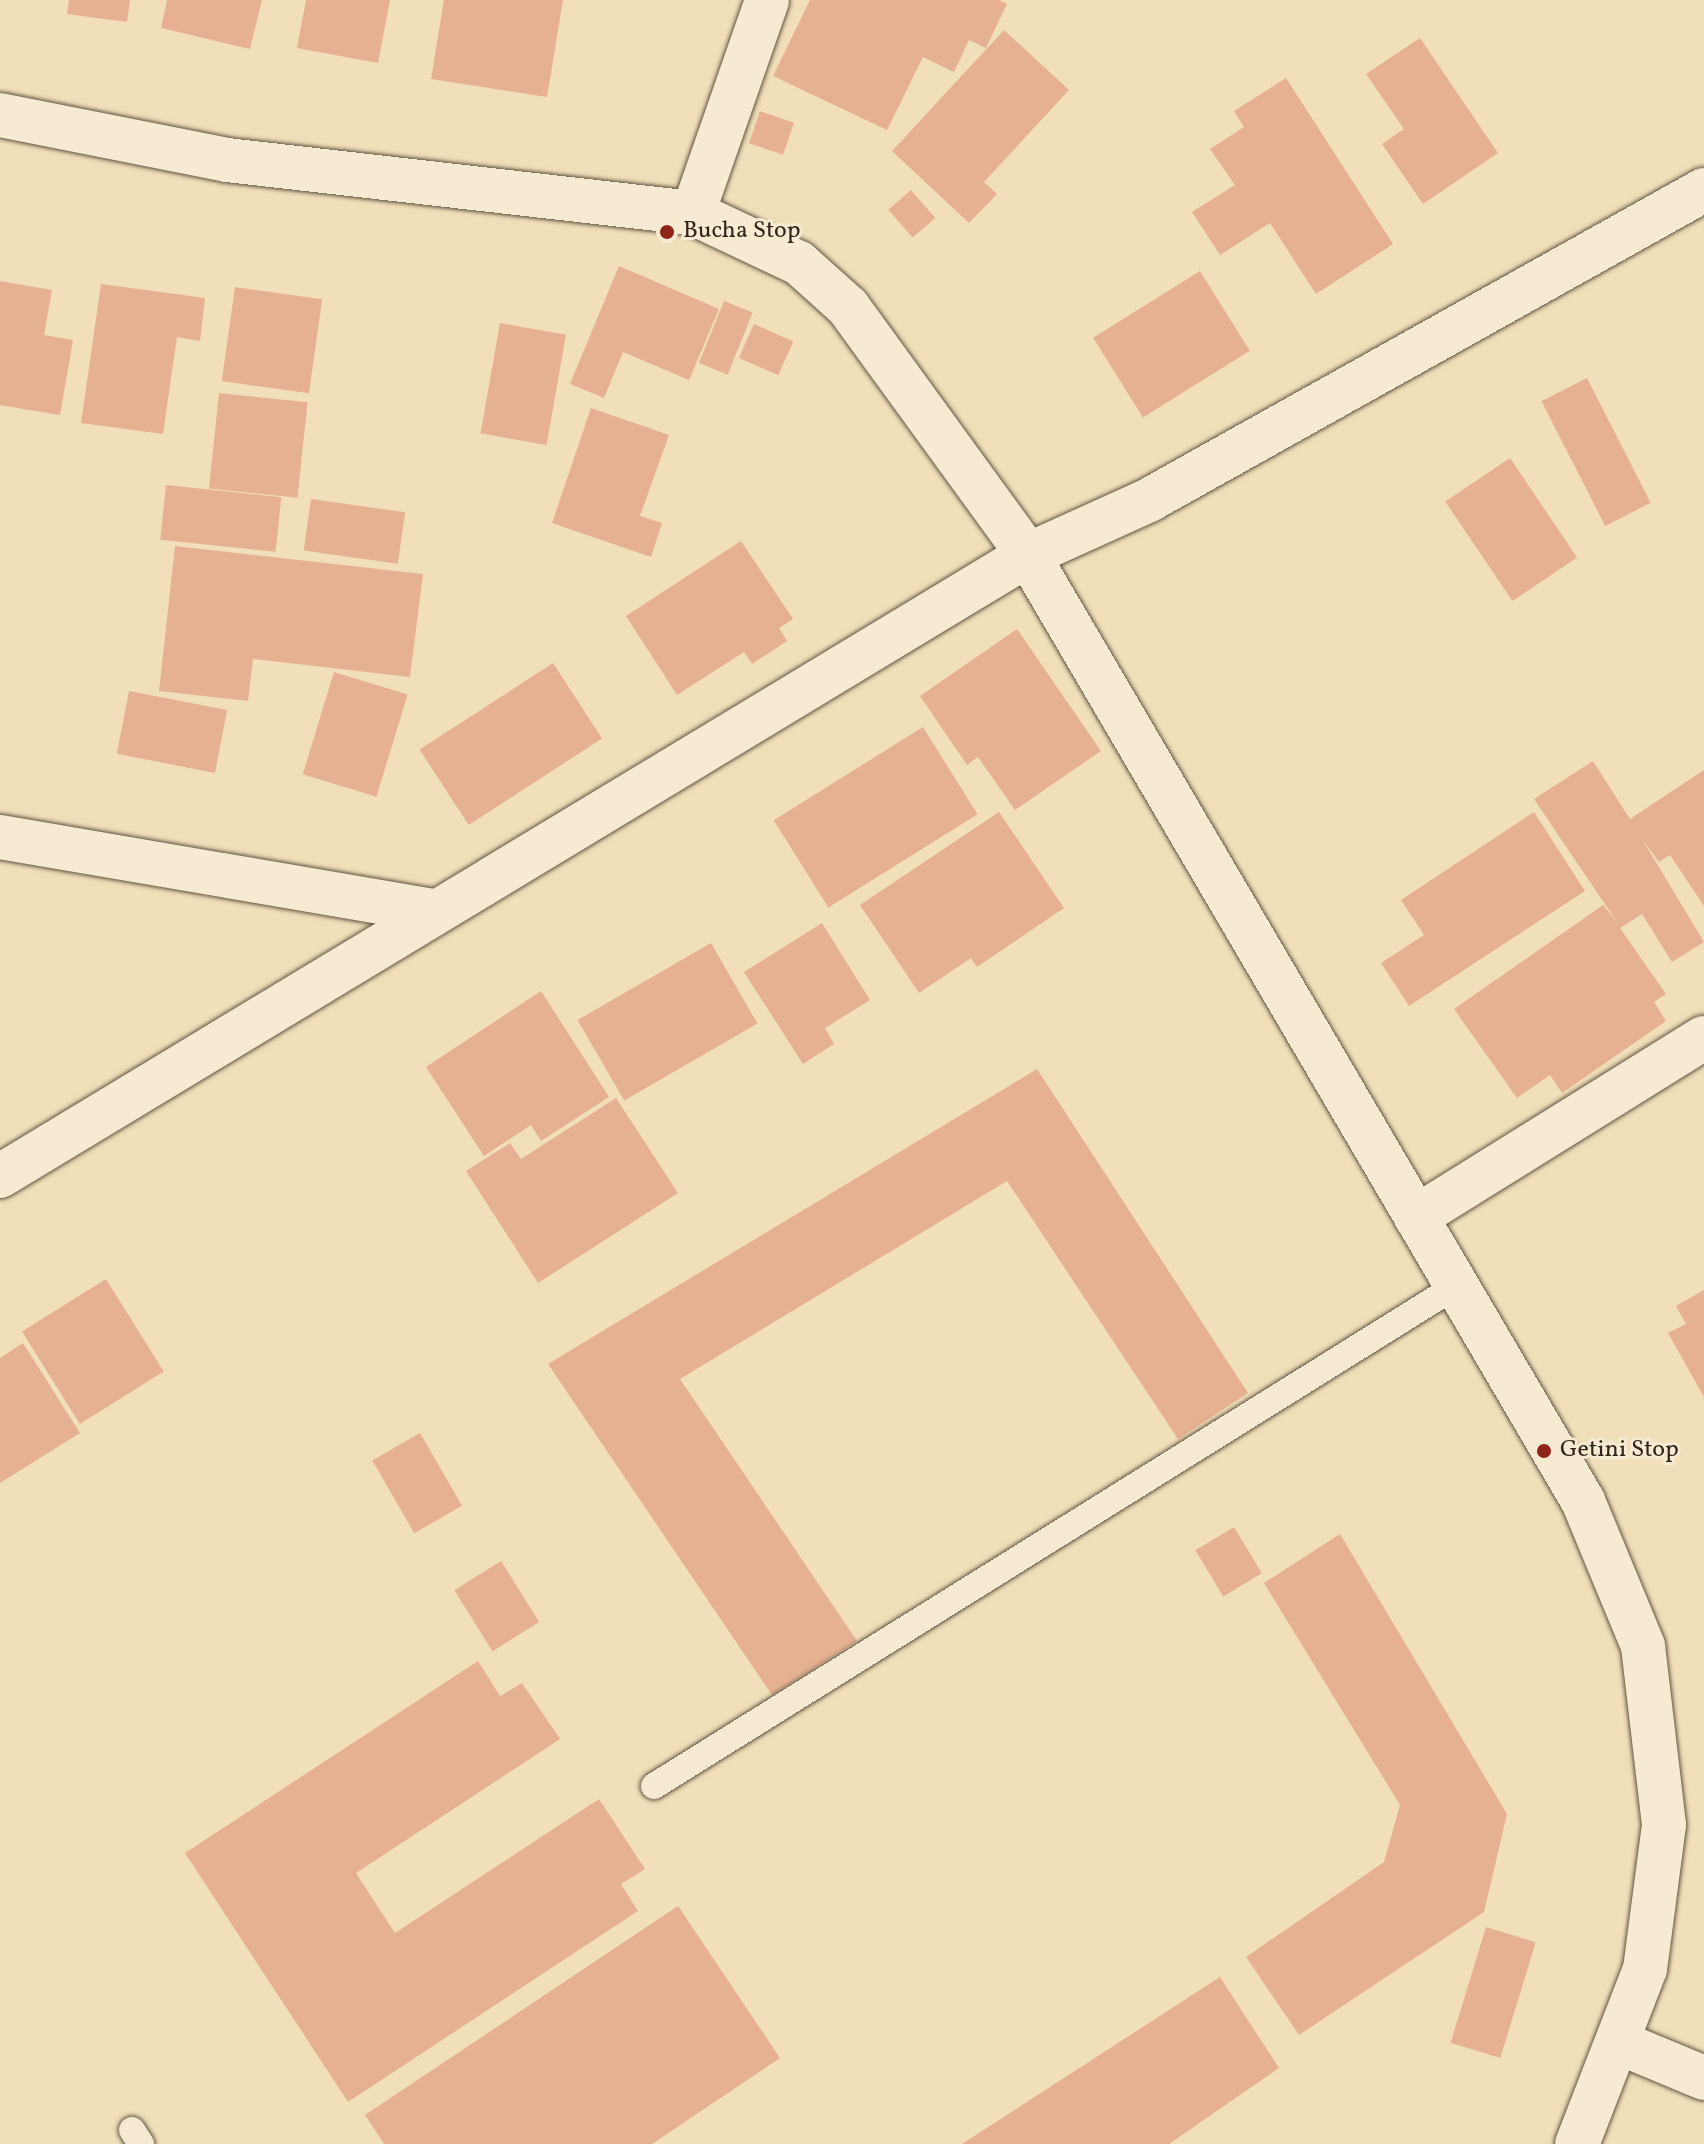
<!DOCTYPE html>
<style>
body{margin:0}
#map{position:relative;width:1704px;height:2144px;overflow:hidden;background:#f1dfb9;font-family:Vollkorn,serif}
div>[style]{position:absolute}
.building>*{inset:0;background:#e5b192;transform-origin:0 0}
.roads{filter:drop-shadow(0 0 2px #625442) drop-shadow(0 0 2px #625442)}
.lane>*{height:26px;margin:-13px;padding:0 13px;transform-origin:13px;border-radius:13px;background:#f6ead2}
.street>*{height:44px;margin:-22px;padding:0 22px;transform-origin:22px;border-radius:22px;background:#f6ead2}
.dots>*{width:22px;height:22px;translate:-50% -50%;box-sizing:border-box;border:4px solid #f6ead2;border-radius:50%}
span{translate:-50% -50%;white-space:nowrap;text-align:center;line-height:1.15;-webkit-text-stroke:6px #f6ead2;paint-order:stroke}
.poi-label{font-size:24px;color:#32261b}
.left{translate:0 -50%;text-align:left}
</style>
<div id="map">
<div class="building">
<div style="clip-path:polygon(69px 0,130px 0,127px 22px,67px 14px)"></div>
<div style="clip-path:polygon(167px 0,262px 0,250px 49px,161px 28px)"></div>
<div style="clip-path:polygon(306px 0,390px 0,378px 63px,297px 48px)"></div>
<div style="clip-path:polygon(444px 0,563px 0,547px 97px,431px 79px)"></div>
<div style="clip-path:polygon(810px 0,999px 0,1007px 4px,986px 48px,969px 40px,954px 72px,923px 57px,887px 130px,773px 76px)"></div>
<div style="clip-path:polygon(1004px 30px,1069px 90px,984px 182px,997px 194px,969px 223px,892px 151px)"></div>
<div style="clip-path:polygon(1420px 38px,1498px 153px,1423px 204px,1382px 144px,1404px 129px,1366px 74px)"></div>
<div style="clip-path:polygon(1286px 78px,1393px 244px,1316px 294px,1270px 223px,1220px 255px,1192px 212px,1235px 185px,1210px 149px,1244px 127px,1234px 111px)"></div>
<div style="left:760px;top:111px;width:36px;height:34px;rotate:19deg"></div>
<div style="left:911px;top:190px;width:37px;height:30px;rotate:49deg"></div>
<div style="clip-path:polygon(619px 266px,719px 309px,689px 380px,623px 352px,604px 398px,570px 384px)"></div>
<div style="left:1200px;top:271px;width:94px;height:126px;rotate:58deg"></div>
<div style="clip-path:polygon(0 281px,52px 290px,44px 335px,73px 340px,60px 415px,0 405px)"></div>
<div style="clip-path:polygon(101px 284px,205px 298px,200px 341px,177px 337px,163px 434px,81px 423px)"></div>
<div style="left:235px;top:287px;width:88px;height:95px;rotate:8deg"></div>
<div style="left:724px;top:301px;width:31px;height:67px;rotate:22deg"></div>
<div style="left:500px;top:323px;width:67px;height:112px;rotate:10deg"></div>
<div style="left:754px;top:324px;width:43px;height:37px;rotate:24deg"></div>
<div style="left:1587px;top:378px;width:140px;height:51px;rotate:63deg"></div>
<div style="left:219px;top:393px;width:89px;height:96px;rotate:6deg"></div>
<div style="clip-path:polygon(591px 408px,669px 435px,640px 516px,662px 523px,651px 557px,552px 523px)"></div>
<div style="left:1510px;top:458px;width:120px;height:78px;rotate:56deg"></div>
<div style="left:166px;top:485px;width:116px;height:55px;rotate:6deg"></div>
<div style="left:311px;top:499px;width:95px;height:52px;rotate:8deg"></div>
<div style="clip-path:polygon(741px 541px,793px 619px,779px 628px,787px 641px,752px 664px,744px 652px,677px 695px,626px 616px)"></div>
<div style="clip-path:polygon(175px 546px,423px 574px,410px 677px,253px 659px,248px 701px,159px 691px)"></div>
<div style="clip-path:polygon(1017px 629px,1101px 751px,1015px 810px,978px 757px,967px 765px,920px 696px)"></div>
<div style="left:553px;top:663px;width:90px;height:159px;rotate:57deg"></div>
<div style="left:334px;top:672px;width:77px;height:107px;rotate:17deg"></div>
<div style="left:129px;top:691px;width:100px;height:64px;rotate:11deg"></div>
<div style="left:923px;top:727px;width:103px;height:176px;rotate:58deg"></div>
<div style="clip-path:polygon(1593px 761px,1630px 819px,1704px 770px,1704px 906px,1670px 855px,1659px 862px,1642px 839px,1704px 942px,1672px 962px,1642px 914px,1620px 928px,1666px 994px,1654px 1002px,1666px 1021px,1562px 1093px,1550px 1075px,1517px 1098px,1454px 1009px,1603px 905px,1617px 922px,1534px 799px)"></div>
<div style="clip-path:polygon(999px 812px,1064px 908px,977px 967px,971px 958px,919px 993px,860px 905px)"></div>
<div style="clip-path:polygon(1534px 812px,1585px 891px,1409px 1006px,1381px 963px,1424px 935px,1401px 900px)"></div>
<div style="clip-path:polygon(822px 923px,870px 1000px,825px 1028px,834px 1044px,803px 1064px,744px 972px)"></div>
<div style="left:711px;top:943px;width:93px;height:154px;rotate:60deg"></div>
<div style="clip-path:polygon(541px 991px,609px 1097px,541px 1141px,531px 1125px,484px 1156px,426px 1067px)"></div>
<div style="clip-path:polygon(1037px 1069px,1248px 1393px,1178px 1439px,1007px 1181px,680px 1379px,857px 1641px,772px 1695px,548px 1364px)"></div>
<div style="clip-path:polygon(616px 1098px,678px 1193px,538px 1283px,466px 1171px,510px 1143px,521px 1159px)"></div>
<div style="left:106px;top:1279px;width:109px;height:99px;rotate:58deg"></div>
<div style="clip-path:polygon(1704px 1290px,1704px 1397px,1668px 1333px,1686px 1324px,1676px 1306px)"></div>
<div style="clip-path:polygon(23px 1343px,80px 1433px,0 1483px,0 1358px)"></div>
<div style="left:420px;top:1433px;width:84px;height:55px;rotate:60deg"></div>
<div style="left:1234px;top:1527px;width:54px;height:45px;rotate:59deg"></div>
<div style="clip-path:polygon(1340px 1534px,1507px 1814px,1484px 1912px,1299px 2035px,1246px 1957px,1384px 1862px,1400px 1805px,1264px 1583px)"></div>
<div style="left:501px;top:1561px;width:72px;height:55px;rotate:58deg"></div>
<div style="clip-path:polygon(478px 1661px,500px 1696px,522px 1683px,560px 1739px,356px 1873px,395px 1933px,599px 1799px,645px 1869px,621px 1884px,638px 1911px,348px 2102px,185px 1853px)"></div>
<div style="clip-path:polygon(678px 1906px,780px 2058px,652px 2144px,384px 2144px,365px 2115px)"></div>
<div style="left:1486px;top:1927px;width:52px;height:121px;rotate:17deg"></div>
<div style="clip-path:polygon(1220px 1977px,1279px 2068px,1169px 2144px,962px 2144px)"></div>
</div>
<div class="roads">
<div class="lane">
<div style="left:654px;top:1786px;width:945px;rotate:-31.94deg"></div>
<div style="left:132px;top:2130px;width:17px;rotate:57deg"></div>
</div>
<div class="street">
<div style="left:0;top:115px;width:231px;rotate:11.2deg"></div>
<div style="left:227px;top:160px;width:469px;rotate:6.5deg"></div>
<div style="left:693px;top:213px;width:117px;rotate:25.3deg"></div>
<div style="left:799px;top:263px;width:66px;rotate:41.9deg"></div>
<div style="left:848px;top:307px;width:306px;rotate:54deg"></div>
<div style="left:1028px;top:555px;width:1097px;rotate:59.6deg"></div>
<div style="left:1583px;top:1501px;width:157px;rotate:67.5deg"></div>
<div style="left:1643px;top:1646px;width:180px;rotate:83.3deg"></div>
<div style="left:1664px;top:1825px;width:145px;rotate:97.5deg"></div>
<div style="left:1645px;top:1969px;width:188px;rotate:111.2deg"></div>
<div style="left:693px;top:213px;width:225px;rotate:-70.8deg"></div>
<div style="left:0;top:837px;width:439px;rotate:9.7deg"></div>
<div style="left:0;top:1176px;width:1201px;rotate:-31.14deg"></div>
<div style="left:1028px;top:555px;width:133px;rotate:-24.4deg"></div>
<div style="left:1149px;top:500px;width:636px;rotate:-29.19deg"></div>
<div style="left:1416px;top:1217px;width:339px;rotate:-31.9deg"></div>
<div style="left:1620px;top:2043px;width:91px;rotate:22.6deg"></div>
</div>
</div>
<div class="dots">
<div style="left:667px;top:232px;background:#8f2418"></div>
<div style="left:1544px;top:1451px;background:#8f2418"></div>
</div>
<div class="poi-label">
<span class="left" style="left:683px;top:232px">Bucha Stop</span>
<span class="left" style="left:1560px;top:1451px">Getini Stop</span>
</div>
</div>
